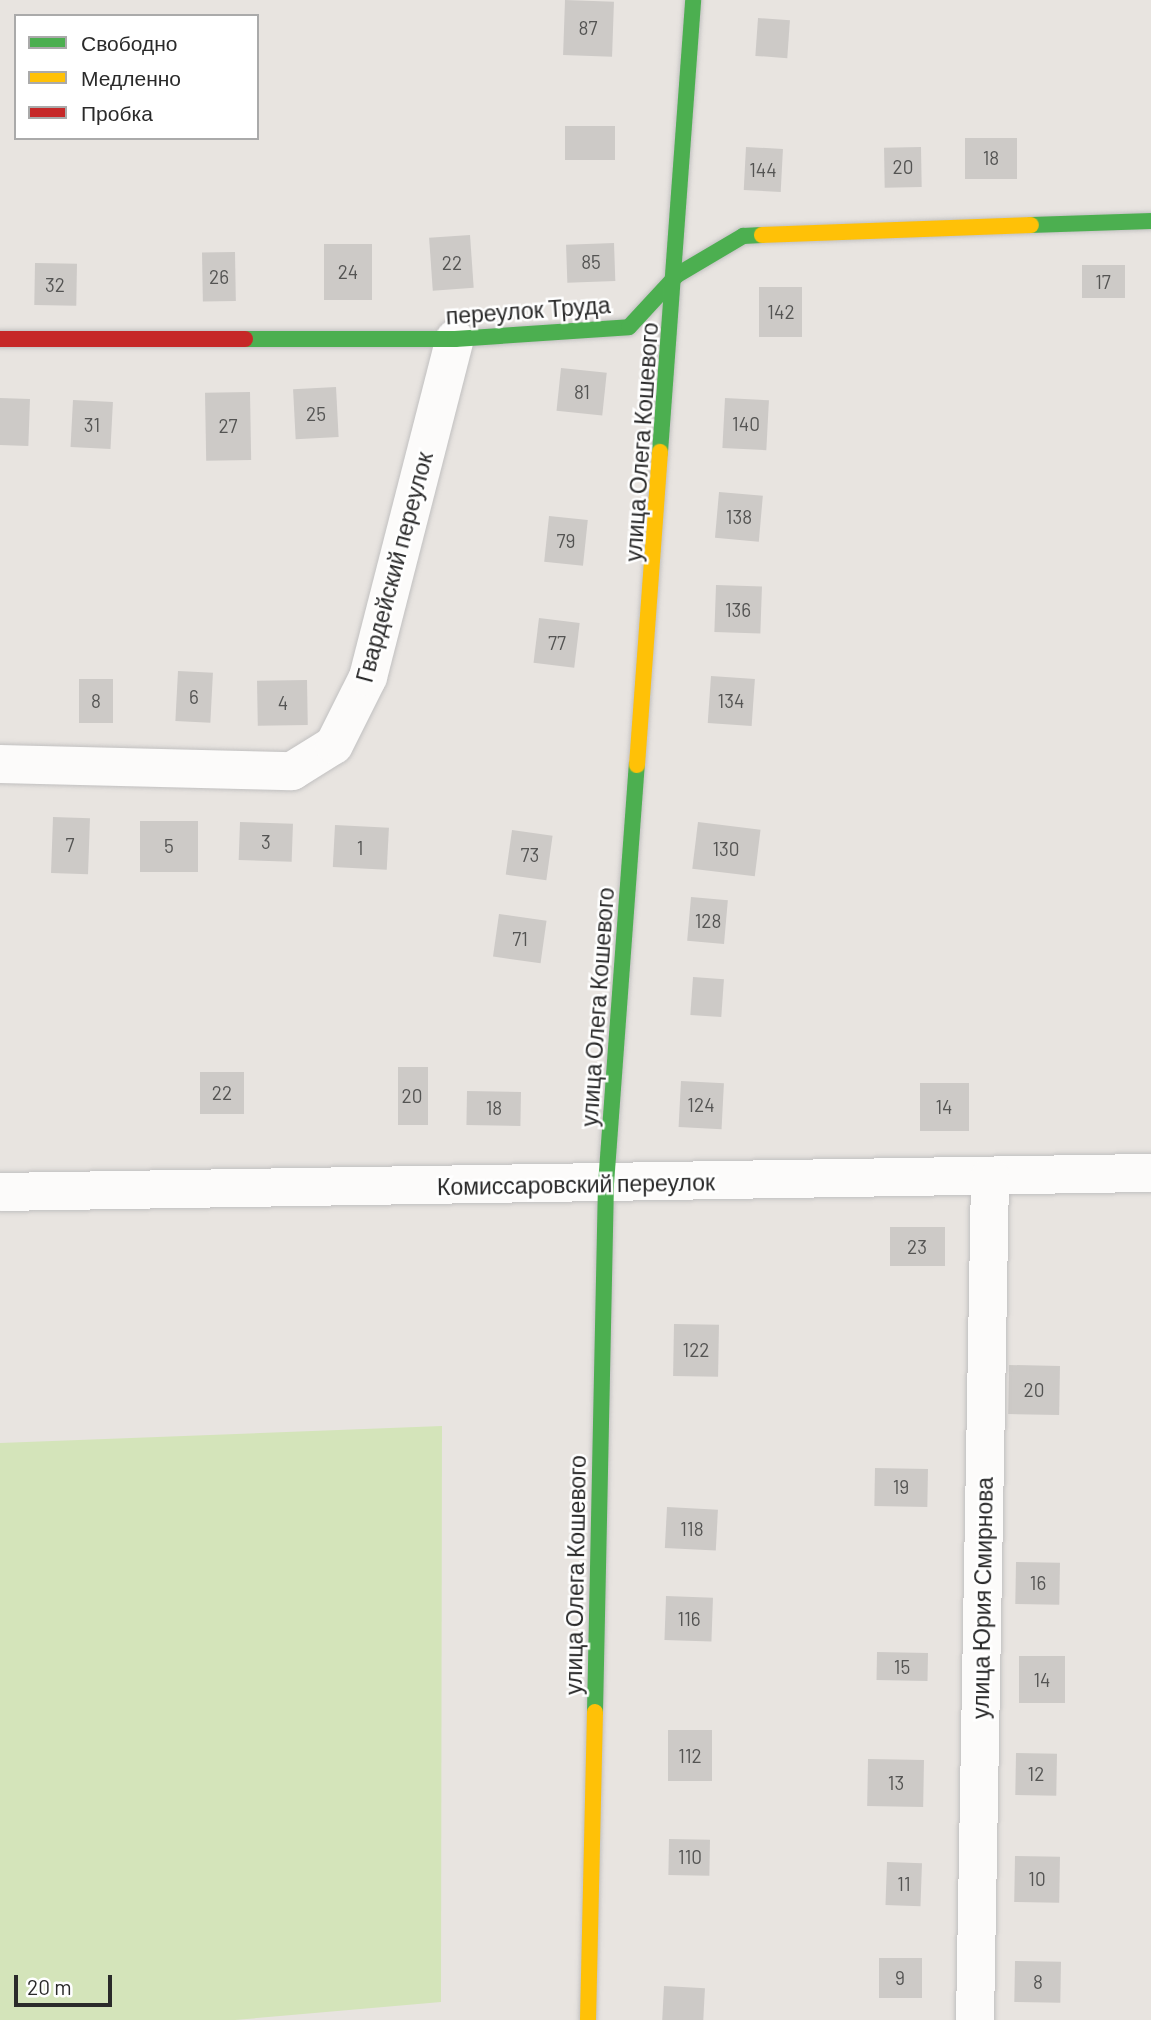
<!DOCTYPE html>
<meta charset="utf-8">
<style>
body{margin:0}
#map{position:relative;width:1151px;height:2020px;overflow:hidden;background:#e8e4e0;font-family:Barlow,sans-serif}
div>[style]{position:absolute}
.pitch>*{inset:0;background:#d4e4ba}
.building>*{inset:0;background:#cdcac7;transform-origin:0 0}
.roads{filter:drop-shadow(0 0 2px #c1c0c0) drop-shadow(0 0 2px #c1c0c0)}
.street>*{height:38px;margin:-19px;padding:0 19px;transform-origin:19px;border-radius:19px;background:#fcfbfa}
.fast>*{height:16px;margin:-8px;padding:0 8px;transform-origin:8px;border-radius:8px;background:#4caf50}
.slow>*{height:16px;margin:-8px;padding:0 8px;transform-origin:8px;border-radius:8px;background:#ffc107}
.jam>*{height:16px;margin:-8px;padding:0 8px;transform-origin:8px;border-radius:8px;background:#c62828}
span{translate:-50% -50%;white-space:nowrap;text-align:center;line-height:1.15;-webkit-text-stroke:5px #fff;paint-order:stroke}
.number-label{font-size:19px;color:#545453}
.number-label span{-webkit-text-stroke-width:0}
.street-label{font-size:23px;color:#2a2a2a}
.legend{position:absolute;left:14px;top:14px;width:245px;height:126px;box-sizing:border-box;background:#fff;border:2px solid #aaa;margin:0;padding:9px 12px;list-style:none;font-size:21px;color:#2a2a2a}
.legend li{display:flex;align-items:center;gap:14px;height:35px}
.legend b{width:35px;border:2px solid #aaa}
.scale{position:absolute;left:14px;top:1975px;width:98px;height:32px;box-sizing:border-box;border:4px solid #2a2a2a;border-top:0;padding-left:9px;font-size:21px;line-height:24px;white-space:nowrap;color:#2a2a2a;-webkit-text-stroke:5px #fff;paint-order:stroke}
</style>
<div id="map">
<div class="pitch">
<div style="clip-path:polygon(442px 1426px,441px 2002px,235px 2020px,0 2020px,0 1443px)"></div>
</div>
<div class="building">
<div style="left:565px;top:0;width:49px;height:55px;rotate:2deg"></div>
<div style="left:758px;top:18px;width:32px;height:38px;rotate:4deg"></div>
<div style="left:565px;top:126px;width:50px;height:34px"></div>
<div style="left:965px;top:138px;width:52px;height:41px"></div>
<div style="left:746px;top:147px;width:37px;height:43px;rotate:3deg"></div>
<div style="left:921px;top:147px;width:40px;height:37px;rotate:89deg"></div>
<div style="left:470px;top:235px;width:53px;height:41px;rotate:86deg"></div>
<div style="left:614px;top:243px;width:38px;height:48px;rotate:88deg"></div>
<div style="left:324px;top:244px;width:48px;height:56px"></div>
<div style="left:235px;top:252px;width:49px;height:33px;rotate:89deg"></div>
<div style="left:35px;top:263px;width:42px;height:42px;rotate:1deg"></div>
<div style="left:1125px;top:265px;width:33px;height:43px;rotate:90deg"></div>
<div style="left:759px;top:287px;width:43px;height:50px"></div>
<div style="left:561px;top:368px;width:46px;height:43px;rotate:6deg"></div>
<div style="left:336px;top:387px;width:50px;height:43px;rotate:87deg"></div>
<div style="left:250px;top:392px;width:68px;height:45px;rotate:89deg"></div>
<div style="left:0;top:398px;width:30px;height:47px;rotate:2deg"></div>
<div style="left:725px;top:398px;width:44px;height:50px;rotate:3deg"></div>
<div style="left:73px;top:400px;width:40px;height:47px;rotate:3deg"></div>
<div style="left:719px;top:492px;width:44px;height:46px;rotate:5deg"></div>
<div style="left:549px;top:516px;width:39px;height:46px;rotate:6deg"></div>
<div style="left:716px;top:585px;width:46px;height:47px;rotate:2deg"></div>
<div style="left:539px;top:618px;width:41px;height:45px;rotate:7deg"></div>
<div style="left:178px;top:671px;width:35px;height:50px;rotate:3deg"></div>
<div style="left:711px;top:676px;width:44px;height:47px;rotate:4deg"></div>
<div style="left:79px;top:679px;width:34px;height:44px"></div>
<div style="left:307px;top:680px;width:45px;height:50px;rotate:89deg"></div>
<div style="left:53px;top:817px;width:37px;height:56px;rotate:2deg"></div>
<div style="left:140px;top:821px;width:58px;height:51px"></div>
<div style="left:240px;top:822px;width:53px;height:38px;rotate:2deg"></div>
<div style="left:698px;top:822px;width:63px;height:47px;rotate:7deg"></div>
<div style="left:335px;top:825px;width:54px;height:42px;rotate:3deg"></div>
<div style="left:512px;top:830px;width:41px;height:45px;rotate:8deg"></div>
<div style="left:691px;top:897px;width:37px;height:44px;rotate:5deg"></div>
<div style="left:499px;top:914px;width:48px;height:43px;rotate:8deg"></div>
<div style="left:693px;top:977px;width:31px;height:38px;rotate:4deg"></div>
<div style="left:398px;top:1067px;width:30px;height:58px"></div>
<div style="left:200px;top:1072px;width:44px;height:42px"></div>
<div style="left:681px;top:1081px;width:43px;height:46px;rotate:3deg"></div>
<div style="left:920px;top:1083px;width:49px;height:48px"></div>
<div style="left:467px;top:1091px;width:54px;height:34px;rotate:1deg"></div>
<div style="left:890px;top:1227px;width:55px;height:39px"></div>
<div style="left:674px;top:1324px;width:45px;height:52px;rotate:1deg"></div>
<div style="left:1009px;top:1365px;width:51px;height:49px;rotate:1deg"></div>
<div style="left:875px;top:1468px;width:53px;height:38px;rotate:1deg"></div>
<div style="left:667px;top:1507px;width:51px;height:41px;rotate:3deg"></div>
<div style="left:1016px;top:1562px;width:44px;height:42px;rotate:1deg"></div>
<div style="left:666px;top:1596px;width:47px;height:44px;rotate:2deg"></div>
<div style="left:877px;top:1652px;width:51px;height:28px;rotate:1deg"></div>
<div style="left:1019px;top:1656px;width:46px;height:47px"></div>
<div style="left:668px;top:1730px;width:44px;height:51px"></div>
<div style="left:1016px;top:1753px;width:41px;height:42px;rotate:1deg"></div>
<div style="left:868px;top:1759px;width:56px;height:47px;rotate:1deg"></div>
<div style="left:669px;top:1839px;width:41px;height:36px;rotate:1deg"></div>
<div style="left:1015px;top:1856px;width:45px;height:46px;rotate:1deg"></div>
<div style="left:887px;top:1862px;width:35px;height:43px;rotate:2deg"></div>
<div style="left:879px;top:1958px;width:43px;height:40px"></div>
<div style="left:1015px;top:1961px;width:46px;height:41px;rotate:1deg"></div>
<div style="left:664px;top:1986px;width:41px;height:34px;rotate:3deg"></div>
</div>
<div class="roads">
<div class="street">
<div style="left:0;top:764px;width:292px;rotate:1.4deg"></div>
<div style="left:292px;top:771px;width:49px;rotate:-31.8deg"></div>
<div style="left:334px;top:745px;width:76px;rotate:-63.4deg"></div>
<div style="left:368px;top:677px;width:349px;rotate:-75.6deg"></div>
<div style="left:0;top:1192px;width:1151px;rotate:-0.95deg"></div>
<div style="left:975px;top:2020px;width:844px;rotate:-88.98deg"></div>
</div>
<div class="fast">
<div style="left:1031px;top:225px;width:120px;rotate:-1.9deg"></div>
<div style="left:245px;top:339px;width:210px"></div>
<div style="left:455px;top:339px;width:174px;rotate:-3.9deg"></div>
<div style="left:629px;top:327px;width:71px;rotate:-47.3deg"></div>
<div style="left:677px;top:275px;width:77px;rotate:-30.6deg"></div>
<div style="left:743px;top:236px;width:19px;rotate:-3deg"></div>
<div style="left:660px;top:452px;width:453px;rotate:-85.8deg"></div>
<div style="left:595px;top:1712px;width:528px;rotate:-88.81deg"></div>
<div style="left:606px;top:1184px;width:420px;rotate:-85.8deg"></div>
</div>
<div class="slow">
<div style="left:762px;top:235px;width:269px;rotate:-2.1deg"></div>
<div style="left:637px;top:765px;width:314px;rotate:-85.8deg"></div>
<div style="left:588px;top:2020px;width:308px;rotate:-88.7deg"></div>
</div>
<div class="jam">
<div style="left:0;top:339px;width:245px"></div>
</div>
</div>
<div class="number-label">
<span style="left:588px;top:28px">87</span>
<span style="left:991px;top:158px">18</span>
<span style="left:903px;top:167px">20</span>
<span style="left:763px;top:170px">144</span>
<span style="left:591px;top:262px">85</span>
<span style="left:452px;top:263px">22</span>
<span style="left:348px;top:272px">24</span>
<span style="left:219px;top:277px">26</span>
<span style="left:1103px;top:282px">17</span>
<span style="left:55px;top:285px">32</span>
<span style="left:781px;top:312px">142</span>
<span style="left:582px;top:392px">81</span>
<span style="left:316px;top:414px">25</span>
<span style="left:746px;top:424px">140</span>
<span style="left:92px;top:425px">31</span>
<span style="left:228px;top:426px">27</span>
<span style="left:739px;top:517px">138</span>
<span style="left:566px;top:541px">79</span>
<span style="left:738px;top:610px">136</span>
<span style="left:557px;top:643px">77</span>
<span style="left:194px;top:697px">6</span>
<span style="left:96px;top:701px">8</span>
<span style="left:731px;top:701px">134</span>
<span style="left:283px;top:703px">4</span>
<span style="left:266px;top:842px">3</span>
<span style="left:70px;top:845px">7</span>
<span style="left:169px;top:846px">5</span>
<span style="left:360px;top:848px">1</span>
<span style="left:726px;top:849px">130</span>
<span style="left:530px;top:855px">73</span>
<span style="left:708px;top:921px">128</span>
<span style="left:520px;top:939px">71</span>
<span style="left:222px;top:1093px">22</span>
<span style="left:412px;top:1096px">20</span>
<span style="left:701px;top:1105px">124</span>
<span style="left:944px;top:1107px">14</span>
<span style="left:494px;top:1108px">18</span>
<span style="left:917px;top:1247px">23</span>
<span style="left:696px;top:1350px">122</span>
<span style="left:1034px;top:1390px">20</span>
<span style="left:901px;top:1487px">19</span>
<span style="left:692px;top:1529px">118</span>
<span style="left:1038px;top:1583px">16</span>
<span style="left:689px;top:1619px">116</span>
<span style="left:902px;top:1667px">15</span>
<span style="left:1042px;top:1680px">14</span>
<span style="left:690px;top:1756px">112</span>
<span style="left:1036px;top:1774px">12</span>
<span style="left:896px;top:1783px">13</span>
<span style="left:690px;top:1857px">110</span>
<span style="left:1037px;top:1879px">10</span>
<span style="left:904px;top:1884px">11</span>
<span style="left:900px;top:1978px">9</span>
<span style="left:1038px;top:1982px">8</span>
</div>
<div class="street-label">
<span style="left:528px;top:310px;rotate:-4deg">переулок Труда</span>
<span style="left:641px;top:442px;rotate:-86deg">улица Олега Кошевого</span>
<span style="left:394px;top:567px;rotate:-75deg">Гвардейский переулок</span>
<span style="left:597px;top:1007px;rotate:-86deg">улица Олега Кошевого</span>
<span style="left:576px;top:1184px;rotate:-1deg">Комиссаровский переулок</span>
<span style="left:575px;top:1575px;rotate:-89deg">улица Олега Кошевого</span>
<span style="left:982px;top:1598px;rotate:-89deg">улица Юрия Смирнова</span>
</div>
<ul class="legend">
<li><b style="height:9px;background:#4caf50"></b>Свободно</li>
<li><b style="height:9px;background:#ffc107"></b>Медленно</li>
<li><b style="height:9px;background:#c62828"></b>Пробка</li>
</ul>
<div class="scale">20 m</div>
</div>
